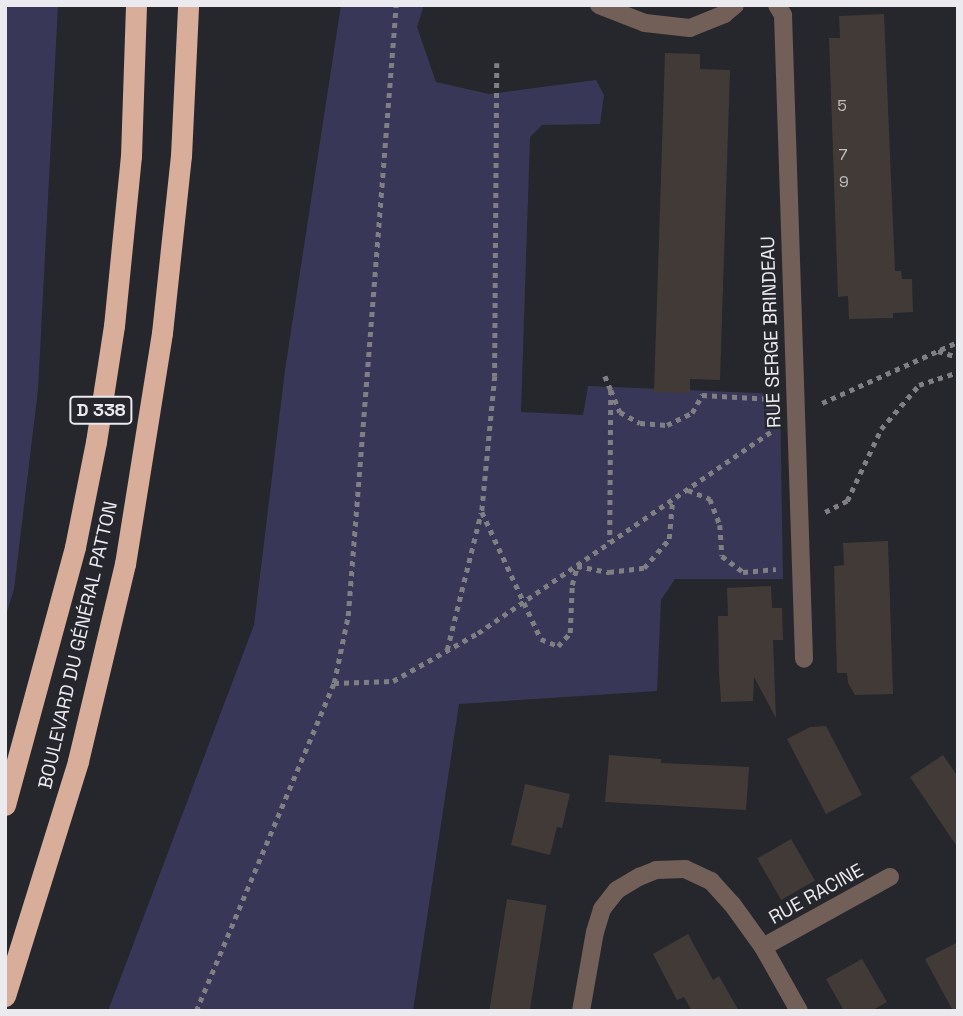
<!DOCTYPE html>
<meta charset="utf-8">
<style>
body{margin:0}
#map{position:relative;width:963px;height:1016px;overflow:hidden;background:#26262d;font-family:"Space Grotesk",sans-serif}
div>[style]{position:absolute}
.green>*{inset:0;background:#393758}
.building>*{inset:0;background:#423a36;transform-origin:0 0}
.path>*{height:4.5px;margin-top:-2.25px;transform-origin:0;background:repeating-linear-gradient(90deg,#7f7f84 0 5px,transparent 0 10px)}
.street>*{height:18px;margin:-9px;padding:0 9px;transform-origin:9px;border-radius:9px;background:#715f58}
.highway>*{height:21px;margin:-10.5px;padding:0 10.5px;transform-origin:10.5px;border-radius:10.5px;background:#d8ad9a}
span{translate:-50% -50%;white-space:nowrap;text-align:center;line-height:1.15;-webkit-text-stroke:5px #26262d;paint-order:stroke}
.number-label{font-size:16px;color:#c1bfc1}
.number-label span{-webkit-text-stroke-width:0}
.shield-label span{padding:2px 5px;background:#26262d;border:2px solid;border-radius:5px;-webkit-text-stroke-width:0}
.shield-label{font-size:18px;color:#ebebef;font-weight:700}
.street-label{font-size:19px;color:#ebebef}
.frame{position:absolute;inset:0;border:7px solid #ebebef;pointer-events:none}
</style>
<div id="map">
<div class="green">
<div style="clip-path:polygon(5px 5px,58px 5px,38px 390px,14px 589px,5px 618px)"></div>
<div style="clip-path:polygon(341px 5px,424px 5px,417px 27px,436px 82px,489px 94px,596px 80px,604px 95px,600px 124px,542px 125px,530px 137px,521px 412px,583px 415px,588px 386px,780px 394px,783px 579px,675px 579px,661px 600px,657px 691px,459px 704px,413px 1011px,108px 1011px,254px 625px,285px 370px)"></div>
</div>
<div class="building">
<div style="clip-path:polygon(884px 14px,895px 271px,901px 271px,902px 279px,912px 279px,913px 312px,893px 313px,893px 318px,849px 319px,848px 296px,838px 297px,829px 38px,840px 38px,839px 16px)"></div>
<div style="clip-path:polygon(665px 53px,700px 54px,700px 69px,730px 70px,720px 380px,690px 379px,690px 393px,654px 392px)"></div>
<div style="clip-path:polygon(888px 541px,893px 694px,855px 695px,848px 683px,847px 673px,837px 673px,834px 566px,844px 565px,843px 543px)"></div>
<div style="clip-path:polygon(771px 586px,772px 608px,782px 608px,783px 640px,773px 640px,776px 718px,754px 677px,753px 701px,721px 702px,719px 673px,718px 616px,728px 616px,727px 588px)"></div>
<div style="clip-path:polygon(826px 726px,862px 795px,826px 814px,787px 739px,810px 727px)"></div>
<div style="clip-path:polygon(609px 755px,661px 759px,661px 763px,749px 767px,746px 810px,605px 802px)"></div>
<div style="clip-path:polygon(943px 755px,958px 777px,958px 848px,910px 777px)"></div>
<div style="clip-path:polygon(525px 784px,570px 794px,562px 828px,557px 827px,550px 855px,511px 845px)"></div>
<div style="left:791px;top:839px;width:48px;height:39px;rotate:60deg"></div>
<div style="left:507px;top:899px;width:40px;height:113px;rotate:9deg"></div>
<div style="clip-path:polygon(688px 934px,713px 980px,719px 976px,739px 1011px,692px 1011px,684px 997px,677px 1000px,653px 954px)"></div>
<div style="clip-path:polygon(958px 942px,958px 1011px,953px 1011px,925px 959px)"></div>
<div style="clip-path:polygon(862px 959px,887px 1002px,871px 1011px,844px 1011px,826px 979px)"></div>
</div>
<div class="path">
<div style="left:497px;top:63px;width:313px;rotate:90.4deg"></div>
<div style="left:495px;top:376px;width:137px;rotate:95.5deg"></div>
<div style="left:482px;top:512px;width:140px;rotate:65.1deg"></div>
<div style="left:541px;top:639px;width:18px;rotate:22deg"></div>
<div style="left:558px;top:646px;width:18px;rotate:-47deg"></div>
<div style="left:570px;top:633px;width:48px;rotate:-87.6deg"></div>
<div style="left:572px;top:585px;width:20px;rotate:-75deg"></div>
<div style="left:577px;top:566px;width:33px;rotate:11deg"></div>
<div style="left:609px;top:572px;width:35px;rotate:-7deg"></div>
<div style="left:644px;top:568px;width:38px;rotate:-49deg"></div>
<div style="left:669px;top:539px;width:37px;rotate:-85deg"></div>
<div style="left:938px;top:351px;width:21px;rotate:17deg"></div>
<div style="left:605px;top:376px;width:15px;rotate:67deg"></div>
<div style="left:611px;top:390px;width:152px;rotate:90.4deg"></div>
<div style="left:611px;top:390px;width:24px;rotate:68deg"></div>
<div style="left:620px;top:412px;width:23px;rotate:29deg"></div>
<div style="left:640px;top:423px;width:27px;rotate:4deg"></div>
<div style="left:667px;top:425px;width:28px;rotate:-26deg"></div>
<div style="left:692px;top:413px;width:21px;rotate:-61deg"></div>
<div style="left:702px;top:395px;width:70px;rotate:3.3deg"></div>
<div style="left:822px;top:403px;width:149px;rotate:-24.2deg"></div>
<div style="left:688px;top:490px;width:24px;rotate:22deg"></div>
<div style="left:710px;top:499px;width:28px;rotate:69deg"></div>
<div style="left:720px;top:525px;width:31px;rotate:86deg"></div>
<div style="left:722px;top:556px;width:26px;rotate:37deg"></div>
<div style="left:743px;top:572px;width:33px;rotate:-5deg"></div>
<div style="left:825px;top:512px;width:25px;rotate:-27deg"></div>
<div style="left:847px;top:501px;width:80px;rotate:-64.7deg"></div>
<div style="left:881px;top:429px;width:58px;rotate:-49.2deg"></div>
<div style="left:919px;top:385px;width:41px;rotate:-18.4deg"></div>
<div style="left:447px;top:650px;width:141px;rotate:-76.1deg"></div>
<div style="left:334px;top:683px;width:59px;rotate:-1.9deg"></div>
<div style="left:393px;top:681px;width:98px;rotate:-29.5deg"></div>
<div style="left:478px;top:633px;width:357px;rotate:-34.5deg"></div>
<div style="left:196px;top:1011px;width:356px;rotate:-67.2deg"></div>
<div style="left:334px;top:683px;width:68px;rotate:-78.2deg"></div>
<div style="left:348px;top:616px;width:613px;rotate:-85.51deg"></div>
</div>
<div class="street">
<div style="left:599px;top:5px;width:49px;rotate:21.4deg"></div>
<div style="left:645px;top:23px;width:45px;rotate:6.3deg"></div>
<div style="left:690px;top:28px;width:37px;rotate:-22deg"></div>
<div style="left:724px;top:14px;width:14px;rotate:-39deg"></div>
<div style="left:777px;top:5px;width:12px;rotate:59deg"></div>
<div style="left:783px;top:15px;width:644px;rotate:88.13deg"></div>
<div style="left:763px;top:947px;width:145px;rotate:-28.9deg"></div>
<div style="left:581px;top:1011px;width:80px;rotate:-80deg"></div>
<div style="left:595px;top:932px;width:24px;rotate:-73deg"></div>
<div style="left:602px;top:909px;width:24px;rotate:-52deg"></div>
<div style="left:617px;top:890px;width:26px;rotate:-31deg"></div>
<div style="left:639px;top:877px;width:18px;rotate:-22deg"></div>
<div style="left:656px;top:870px;width:29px;rotate:-2deg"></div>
<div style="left:685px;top:869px;width:29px;rotate:25deg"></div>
<div style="left:711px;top:881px;width:31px;rotate:48deg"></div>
<div style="left:732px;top:904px;width:53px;rotate:54.2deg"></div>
<div style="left:763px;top:947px;width:73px;rotate:60.6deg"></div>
</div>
<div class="highway">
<div style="left:5px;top:805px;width:267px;rotate:-74.8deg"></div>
<div style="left:75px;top:547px;width:107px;rotate:-78.7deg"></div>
<div style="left:96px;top:442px;width:117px;rotate:-81.2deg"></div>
<div style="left:114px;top:326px;width:171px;rotate:-84.3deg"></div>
<div style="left:131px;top:156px;width:151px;rotate:-88.1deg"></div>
<div style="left:5px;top:996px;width:246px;rotate:-72.7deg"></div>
<div style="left:78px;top:761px;width:203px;rotate:-76.6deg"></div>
<div style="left:125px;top:564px;width:234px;rotate:-80.9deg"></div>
<div style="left:162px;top:333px;width:178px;rotate:-83.9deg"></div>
<div style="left:181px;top:156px;width:151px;rotate:-87.3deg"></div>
</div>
<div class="number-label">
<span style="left:842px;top:106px">5</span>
<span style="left:843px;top:155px">7</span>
<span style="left:844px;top:182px">9</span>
</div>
<div class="shield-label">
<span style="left:101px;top:410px">D 338</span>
</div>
<div class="street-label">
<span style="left:771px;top:332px;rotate:-92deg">RUE SERGE BRINDEAU</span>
<span style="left:78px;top:645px;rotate:-77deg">BOULEVARD DU GÉNÉRAL PATTON</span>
<span style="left:816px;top:894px;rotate:-29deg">RUE RACINE</span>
</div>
<div class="frame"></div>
</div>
